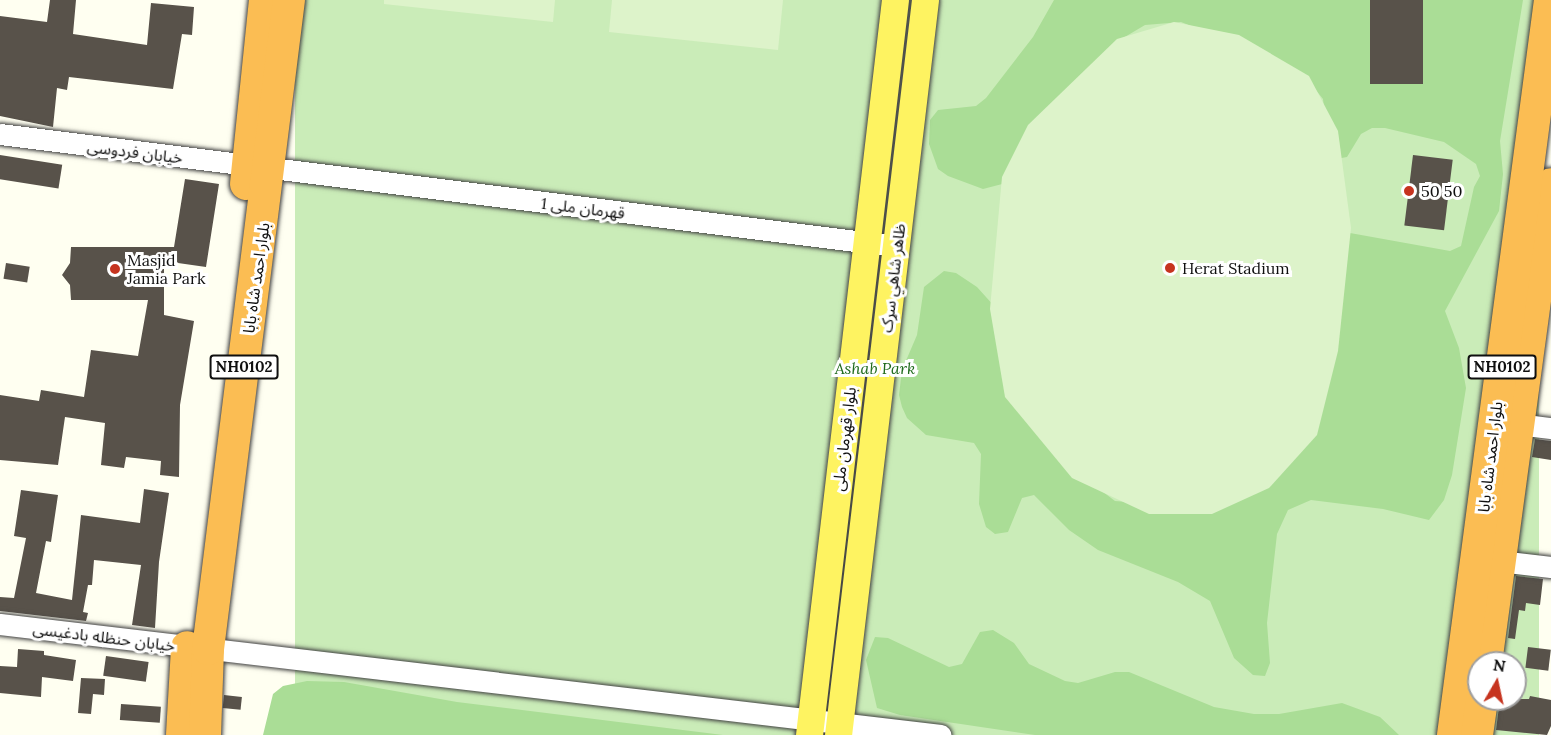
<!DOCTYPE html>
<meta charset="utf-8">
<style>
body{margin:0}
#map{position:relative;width:1551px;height:735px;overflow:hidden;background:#fffff1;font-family:Lora,"Noto Sans Arabic",serif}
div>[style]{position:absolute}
.green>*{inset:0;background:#caecb8;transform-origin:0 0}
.forest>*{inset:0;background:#aadd96}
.pitch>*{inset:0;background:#ddf3ca}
.building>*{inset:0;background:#58524a;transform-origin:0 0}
.roads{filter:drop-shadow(0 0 2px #424242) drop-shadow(0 0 2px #424242)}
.minor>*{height:21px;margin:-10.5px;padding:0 10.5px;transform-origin:10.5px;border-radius:10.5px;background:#fff}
.major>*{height:27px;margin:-13.5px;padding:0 13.5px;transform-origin:13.5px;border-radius:13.5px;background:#fef361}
.highway>*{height:32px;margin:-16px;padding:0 16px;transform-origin:16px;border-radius:16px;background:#fbbd53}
.dots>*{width:16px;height:16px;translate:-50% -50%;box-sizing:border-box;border:3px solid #fff;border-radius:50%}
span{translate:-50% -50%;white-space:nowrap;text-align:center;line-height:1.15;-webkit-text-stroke:6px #fff;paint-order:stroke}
.shield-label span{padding:2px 4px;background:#fff;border:2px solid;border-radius:4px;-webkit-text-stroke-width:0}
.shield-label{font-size:15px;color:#0f0f0f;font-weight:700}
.street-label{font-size:16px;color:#0f0f0f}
.poi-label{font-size:16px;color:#0f0f0f}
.left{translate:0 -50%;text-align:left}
.park-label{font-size:16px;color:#1e6a1b;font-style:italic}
.north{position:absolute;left:1467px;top:651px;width:60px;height:60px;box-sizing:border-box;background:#fff;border:2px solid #9f9f9f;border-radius:50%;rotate:9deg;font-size:16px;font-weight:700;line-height:24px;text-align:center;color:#0f0f0f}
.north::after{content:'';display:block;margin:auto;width:21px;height:27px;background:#c6341f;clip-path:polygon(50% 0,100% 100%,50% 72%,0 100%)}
</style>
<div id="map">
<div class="green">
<div style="left:295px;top:0;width:1244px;height:740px"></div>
</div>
<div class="forest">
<div style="clip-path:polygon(1054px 0,1523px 0,1500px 141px,1503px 174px,1499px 211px,1445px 311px,1459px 348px,1466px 388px,1452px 475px,1444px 500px,1429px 520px,1383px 509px,1311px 500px,1288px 510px,1277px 534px,1267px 623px,1270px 663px,1265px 676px,1253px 675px,1234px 658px,1210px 601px,1178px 582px,1098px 550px,1069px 530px,1034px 495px,1022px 498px,1008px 532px,995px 534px,986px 527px,979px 504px,981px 454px,974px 443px,926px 435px,907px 418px,902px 407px,899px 395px,902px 370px,917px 335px,924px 287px,944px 271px,956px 273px,977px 287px,995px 307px,1082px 476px,1115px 501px,1140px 503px,1350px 233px,1450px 251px,1461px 246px,1474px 187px,1480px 176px,1476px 164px,1444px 142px,1385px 128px,1372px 128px,1361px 134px,1347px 157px,1336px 159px,1327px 136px,1323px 99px,1315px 89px,1240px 45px,1181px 22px,1145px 25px,1113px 44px,1006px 183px,983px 189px,948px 176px,938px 169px,929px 144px,930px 120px,938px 110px,976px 106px,986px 98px,1033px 37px)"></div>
<div style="clip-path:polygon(993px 630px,1014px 643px,1029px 664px,1065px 681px,1078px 683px,1115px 672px,1129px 672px,1214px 707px,1254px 714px,1279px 714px,1342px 703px,1380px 717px,1399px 735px,1035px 735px,900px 715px,877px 708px,866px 660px,875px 637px,888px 638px,949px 667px,962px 664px,980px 632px)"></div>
<div style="clip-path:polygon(307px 681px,344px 682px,457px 702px,723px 735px,263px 735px,273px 694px,283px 686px)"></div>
</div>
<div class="pitch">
<div style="clip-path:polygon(384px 0,555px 0,553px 22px,384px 4px)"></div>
<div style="clip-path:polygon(612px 0,783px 0,778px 50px,609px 32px)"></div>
<div style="clip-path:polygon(1174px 22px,1239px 35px,1309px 76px,1338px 131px,1351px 228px,1338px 351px,1317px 435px,1269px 488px,1212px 514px,1149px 514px,1072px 478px,1005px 397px,990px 309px,1002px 177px,1028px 125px,1117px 39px)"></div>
</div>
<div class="building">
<div style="clip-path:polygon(50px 0,76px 0,73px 34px,147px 45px,151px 3px,194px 7px,192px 35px,182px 34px,173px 89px,69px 77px,67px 90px,57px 88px,53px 127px,0 116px,0 16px,47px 22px)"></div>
<div style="left:1370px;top:0;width:53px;height:84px"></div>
<div style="left:0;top:155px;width:63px;height:24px;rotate:9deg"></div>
<div style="left:1413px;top:155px;width:40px;height:71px;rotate:7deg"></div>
<div style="clip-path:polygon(185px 179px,219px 184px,206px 267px,164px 261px,164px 315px,194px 321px,180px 405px,179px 477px,160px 475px,161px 461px,126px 457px,124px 468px,101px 465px,105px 423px,65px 417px,58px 465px,0 460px,0 395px,39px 401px,41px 390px,84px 397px,91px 350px,138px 356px,148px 300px,71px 300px,70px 285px,62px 275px,70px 263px,71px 247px,174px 247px)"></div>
<div style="left:6px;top:263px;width:24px;height:16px;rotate:9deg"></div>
<div style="clip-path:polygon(1535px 439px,1551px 441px,1551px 460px,1532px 457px)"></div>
<div style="clip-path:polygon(144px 489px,169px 493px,159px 562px,155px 628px,132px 625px,141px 565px,94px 560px,92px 585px,88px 585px,83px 612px,88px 613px,86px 621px,0 611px,0 597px,14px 598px,26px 538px,14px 536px,21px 490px,58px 495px,51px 542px,46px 541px,36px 593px,72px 600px,81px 515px,140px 523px)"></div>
<div style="clip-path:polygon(1516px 576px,1543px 579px,1540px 605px,1526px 603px,1525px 611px,1519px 610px,1515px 639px,1508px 638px)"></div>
<div style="left:1528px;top:647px;width:23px;height:21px;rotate:7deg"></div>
<div style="clip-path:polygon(18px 649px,44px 651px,44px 655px,76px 660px,73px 681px,42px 677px,41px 697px,0 693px,0 666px,17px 667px)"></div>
<div style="left:106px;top:656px;width:43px;height:20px;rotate:8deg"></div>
<div style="clip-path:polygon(81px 678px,105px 679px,104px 695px,93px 694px,91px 714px,78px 713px)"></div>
<div style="left:224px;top:695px;width:18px;height:13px;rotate:6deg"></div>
<div style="clip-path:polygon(1530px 696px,1551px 700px,1551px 726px,1547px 735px,1496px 730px,1500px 699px,1529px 699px)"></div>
<div style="left:121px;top:704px;width:40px;height:16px;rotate:4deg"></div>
</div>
<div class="roads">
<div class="minor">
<div style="left:0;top:134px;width:903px;rotate:7.13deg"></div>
<div style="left:1517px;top:424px;width:34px;rotate:7deg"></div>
<div style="left:1499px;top:561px;width:52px;rotate:6.6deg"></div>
<div style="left:0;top:624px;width:947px;rotate:6.73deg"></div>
</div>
<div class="major">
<div style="left:809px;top:735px;width:740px;rotate:-83.33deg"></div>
<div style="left:838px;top:735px;width:740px;rotate:-83.25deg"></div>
</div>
<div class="highway">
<div style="left:246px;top:184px;width:185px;rotate:-84.1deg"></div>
<div style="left:1486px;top:663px;width:483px;rotate:-82.3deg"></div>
<div style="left:182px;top:735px;width:88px;rotate:-86.7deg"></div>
<div style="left:205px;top:735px;width:86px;rotate:-88deg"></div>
<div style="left:208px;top:649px;width:654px;rotate:-82.89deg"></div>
<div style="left:1453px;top:735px;width:741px;rotate:-82.48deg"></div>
<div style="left:1477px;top:735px;width:36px;rotate:-82deg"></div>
</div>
</div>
<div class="dots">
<div style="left:1409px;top:191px;background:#c6341f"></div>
<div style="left:1170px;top:268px;background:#c6341f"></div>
<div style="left:115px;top:269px;background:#c6341f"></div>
</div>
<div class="shield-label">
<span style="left:244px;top:367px">NH0102</span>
<span style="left:1502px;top:367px">NH0102</span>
</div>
<div class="street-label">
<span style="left:135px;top:152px;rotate:7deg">خیابان فردوسی</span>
<span style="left:583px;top:208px;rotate:7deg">قهرمان ملی 1</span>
<span style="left:256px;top:278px;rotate:-82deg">بلوار احمد شاه بابا</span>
<span style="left:893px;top:278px;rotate:-83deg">ظاهر شاهي سړک</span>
<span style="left:844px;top:439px;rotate:-83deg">بلوار قهرمان ملی</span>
<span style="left:1490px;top:457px;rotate:-83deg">بلوار احمد شاه بابا</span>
<span style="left:104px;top:637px;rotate:7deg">خیابان حنظله بادغیسی</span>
</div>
<div class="poi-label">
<span class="left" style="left:1421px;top:191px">50 50</span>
<span class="left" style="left:127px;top:269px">Masjid<br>Jamia Park</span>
<span class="left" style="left:1182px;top:268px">Herat Stadium</span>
</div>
<div class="park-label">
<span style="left:875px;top:368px">Ashab Park</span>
</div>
<div class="north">N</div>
</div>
